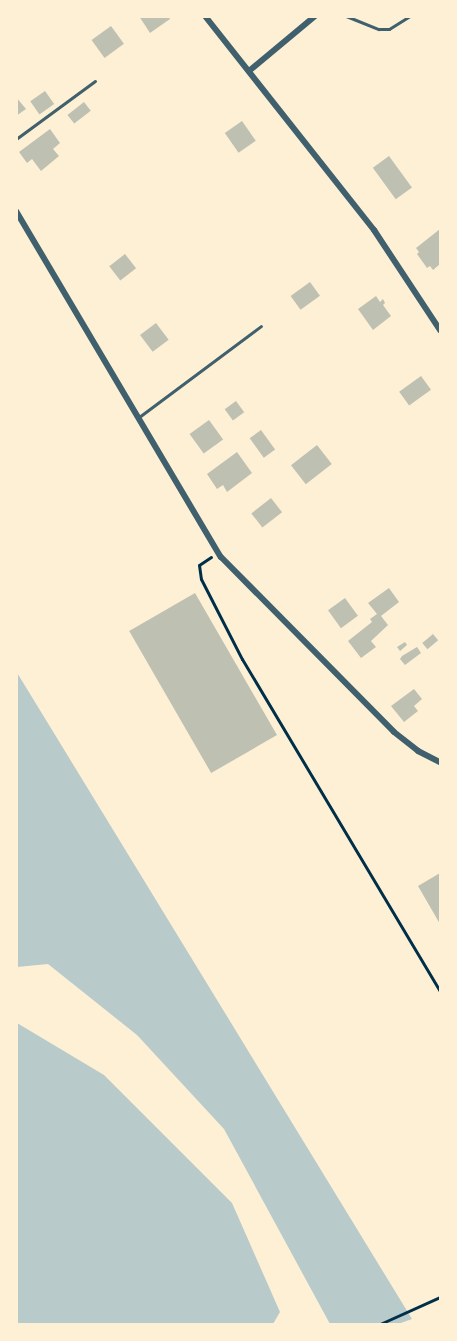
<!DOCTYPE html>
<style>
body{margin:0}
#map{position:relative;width:457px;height:1341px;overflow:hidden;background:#fdf0d5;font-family:"Titillium Web",sans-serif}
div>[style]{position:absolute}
.green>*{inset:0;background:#b9caca}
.building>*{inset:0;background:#bec0b2;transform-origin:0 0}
.path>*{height:3px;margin:-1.5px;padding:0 1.5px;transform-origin:1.5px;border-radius:1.5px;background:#003049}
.service>*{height:3px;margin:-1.5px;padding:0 1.5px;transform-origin:1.5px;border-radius:1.5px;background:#3f606c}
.minor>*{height:6px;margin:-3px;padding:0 3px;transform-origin:3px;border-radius:3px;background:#3f606c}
span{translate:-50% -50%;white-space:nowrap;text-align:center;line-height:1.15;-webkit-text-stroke:4.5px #fdf0d5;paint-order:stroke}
.frame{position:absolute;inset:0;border:18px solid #fdf0d5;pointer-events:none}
</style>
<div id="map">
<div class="green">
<div style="clip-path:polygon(16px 671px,412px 1319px,398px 1324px,330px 1324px,224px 1129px,137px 1035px,48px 964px,17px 967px)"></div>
<div style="clip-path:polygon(17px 1023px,104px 1075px,232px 1203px,280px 1312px,273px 1324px,17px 1324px)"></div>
</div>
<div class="building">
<div style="clip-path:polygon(139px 16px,168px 16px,170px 19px,150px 33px)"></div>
<div style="left:111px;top:26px;width:22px;height:24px;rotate:54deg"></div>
<div style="left:45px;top:91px;width:16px;height:18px;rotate:55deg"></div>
<div style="clip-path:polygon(16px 97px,26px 109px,16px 116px)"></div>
<div style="left:84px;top:102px;width:11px;height:21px;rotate:52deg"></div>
<div style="left:242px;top:121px;width:24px;height:21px;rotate:55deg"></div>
<div style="clip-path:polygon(50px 129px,60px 143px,53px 149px,59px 156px,41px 171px,32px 159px,27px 163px,19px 152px)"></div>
<div style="left:389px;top:156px;width:39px;height:20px;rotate:54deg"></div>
<div style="clip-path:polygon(440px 229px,440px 264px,433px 270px,430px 266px,427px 268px,417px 254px,419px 252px,416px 248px)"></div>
<div style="left:125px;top:254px;width:18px;height:20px;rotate:52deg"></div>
<div style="left:310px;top:282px;width:17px;height:24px;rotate:54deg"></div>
<div style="clip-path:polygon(376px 296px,380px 302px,383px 299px,385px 303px,383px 305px,391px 316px,373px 330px,358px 309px)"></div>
<div style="left:156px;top:323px;width:21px;height:20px;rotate:53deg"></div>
<div style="left:421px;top:376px;width:17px;height:27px;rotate:54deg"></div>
<div style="left:236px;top:401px;width:14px;height:14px;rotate:54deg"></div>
<div style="left:209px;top:420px;width:24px;height:24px;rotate:54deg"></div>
<div style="left:261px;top:430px;width:24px;height:14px;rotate:54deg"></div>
<div style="left:317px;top:445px;width:24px;height:33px;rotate:52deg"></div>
<div style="clip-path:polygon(237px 452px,252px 473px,227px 492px,223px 485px,217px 489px,207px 474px)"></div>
<div style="left:271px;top:498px;width:18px;height:25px;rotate:52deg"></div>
<div style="clip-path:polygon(389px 588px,399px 602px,381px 616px,388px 625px,371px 641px,376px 647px,361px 658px,348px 641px,372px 622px,370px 619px,377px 614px,368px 603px)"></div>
<div style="left:195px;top:593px;width:164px;height:76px;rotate:60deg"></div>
<div style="left:345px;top:598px;width:22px;height:21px;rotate:54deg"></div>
<div style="left:433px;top:634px;width:8px;height:14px;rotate:50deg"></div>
<div style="clip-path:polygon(405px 642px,407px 645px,400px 651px,397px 647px)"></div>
<div style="clip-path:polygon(417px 647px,421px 653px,405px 665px,400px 659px,402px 656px)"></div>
<div style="clip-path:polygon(414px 689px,422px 699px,414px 706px,418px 711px,404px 722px,391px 706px)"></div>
<div style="clip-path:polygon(440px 873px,440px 924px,418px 886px)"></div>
</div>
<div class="path">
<div style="left:211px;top:557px;width:14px;rotate:146deg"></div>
<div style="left:199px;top:565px;width:14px;rotate:82deg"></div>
<div style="left:201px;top:579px;width:90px;rotate:62.9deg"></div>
<div style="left:242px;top:659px;width:387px;rotate:59.2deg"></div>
<div style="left:380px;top:1324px;width:66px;rotate:-24.2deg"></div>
</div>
<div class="service">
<div style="left:346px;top:16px;width:35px;rotate:22deg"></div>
<div style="left:379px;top:29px;width:10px"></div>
<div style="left:389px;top:29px;width:25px;rotate:-32deg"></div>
<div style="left:16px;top:139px;width:98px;rotate:-36.3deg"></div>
<div style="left:139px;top:417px;width:152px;rotate:-36.7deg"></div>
</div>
<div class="minor">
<div style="left:205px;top:16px;width:273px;rotate:51.7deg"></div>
<div style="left:374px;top:230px;width:120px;rotate:56.6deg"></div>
<div style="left:249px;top:71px;width:86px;rotate:-39.8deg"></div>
<div style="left:16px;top:211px;width:402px;rotate:59.4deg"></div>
<div style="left:221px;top:557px;width:246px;rotate:45.3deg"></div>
<div style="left:394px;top:732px;width:31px;rotate:38deg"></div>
<div style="left:418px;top:751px;width:25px;rotate:27deg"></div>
</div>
<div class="frame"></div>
</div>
